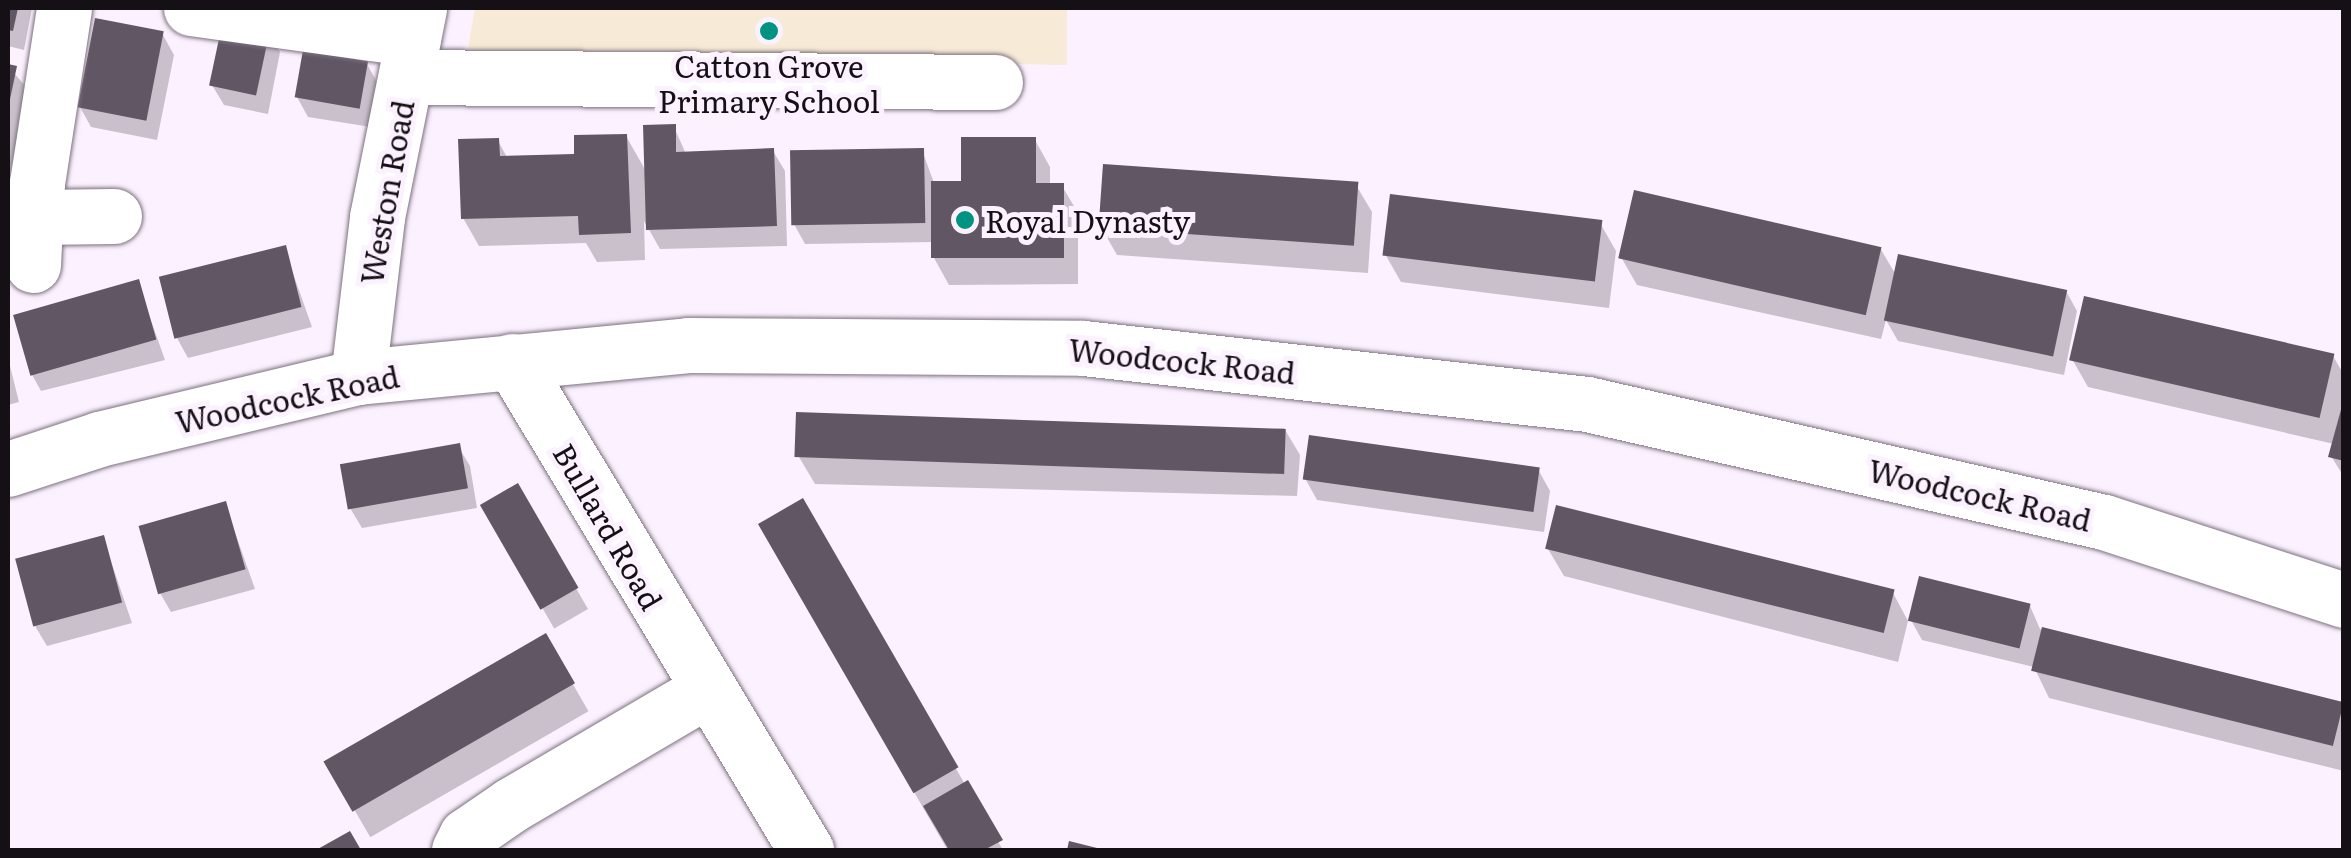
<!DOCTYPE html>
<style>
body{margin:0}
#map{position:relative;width:2351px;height:858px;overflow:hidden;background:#fcf1fe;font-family:Literata,serif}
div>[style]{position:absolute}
.education>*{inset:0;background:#f7ead6}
.shadow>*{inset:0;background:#0003;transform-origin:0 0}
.building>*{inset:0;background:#615663;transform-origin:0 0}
.roads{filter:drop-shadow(0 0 2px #7c717f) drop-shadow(0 0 2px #7c717f)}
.minor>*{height:55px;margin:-27.5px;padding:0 27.5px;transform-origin:27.5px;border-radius:27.5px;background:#fff}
.dots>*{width:28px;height:28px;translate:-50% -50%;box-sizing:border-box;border:5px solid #fcf1fe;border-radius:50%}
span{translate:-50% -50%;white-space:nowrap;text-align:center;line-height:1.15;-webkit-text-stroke:10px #fcf1fe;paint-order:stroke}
.poi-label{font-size:30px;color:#151016}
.left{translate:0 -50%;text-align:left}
.street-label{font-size:30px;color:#151016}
.frame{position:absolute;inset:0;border:10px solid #151016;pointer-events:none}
</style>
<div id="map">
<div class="education">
<div style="clip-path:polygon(475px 8px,1067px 8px,1067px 65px,467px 54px)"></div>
</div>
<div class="shadow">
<div style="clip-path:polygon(8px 8px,32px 8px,24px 50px,8px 46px)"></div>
<div style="clip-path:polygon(269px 32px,280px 52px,268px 114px,224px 105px,212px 85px)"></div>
<div style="clip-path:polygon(163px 35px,174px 55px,157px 140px,91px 127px,80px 107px)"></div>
<div style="clip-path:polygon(367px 64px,378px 84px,371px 127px,308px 117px,297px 97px)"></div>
<div style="clip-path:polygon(8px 66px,27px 88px,10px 174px,8px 173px)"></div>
<div style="clip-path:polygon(674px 127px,686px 154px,773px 151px,785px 171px,787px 246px,660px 249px,644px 221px,645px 260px,597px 262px,586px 243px,479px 246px,463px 218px,498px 141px,508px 159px,577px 156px,626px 136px,647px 173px)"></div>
<div style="clip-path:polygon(1035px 140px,1050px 167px,1050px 186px,1062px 186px,1078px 213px,1078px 284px,949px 285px,934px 258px,934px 242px,805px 244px,794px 224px,922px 150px,934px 183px,963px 183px)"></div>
<div style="clip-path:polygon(1356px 185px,1372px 212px,1368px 273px,1117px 255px,1101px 227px)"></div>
<div style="clip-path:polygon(1600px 223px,1616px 251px,1609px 308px,1401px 282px,1385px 254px)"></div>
<div style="clip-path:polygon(284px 248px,312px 327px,188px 358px,177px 338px)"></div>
<div style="clip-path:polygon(1880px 248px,1896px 275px,2066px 291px,2077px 311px,2064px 375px,1898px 341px,1886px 320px,1881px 339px,1637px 285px,1621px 257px)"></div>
<div style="clip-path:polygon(137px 281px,165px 360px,41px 391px,30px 371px)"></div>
<div style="clip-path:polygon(2333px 356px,2344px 375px,2344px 477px,2331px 456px,2334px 444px,2088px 387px,2072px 359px)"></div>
<div style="clip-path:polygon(8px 358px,19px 402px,8px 405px)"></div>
<div style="clip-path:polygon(1284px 428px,1300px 455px,1297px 496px,815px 484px,799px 457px)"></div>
<div style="clip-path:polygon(458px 446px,470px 466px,477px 508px,362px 528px,350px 508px)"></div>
<div style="clip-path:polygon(1539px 471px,1550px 491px,1544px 532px,1317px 500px,1306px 480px)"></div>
<div style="left:517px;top:486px;width:142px;height:39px;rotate:60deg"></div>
<div style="left:802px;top:502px;width:403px;height:48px;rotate:60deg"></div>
<div style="clip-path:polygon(225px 504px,255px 589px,171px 612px,160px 593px)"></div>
<div style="clip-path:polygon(103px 538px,132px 623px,47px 646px,35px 626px)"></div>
<div style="clip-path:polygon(1548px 549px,1893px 593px,1908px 621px,1898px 662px,1564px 576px)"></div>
<div style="clip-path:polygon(2030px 606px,2040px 629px,2344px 704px,2344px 771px,2049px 698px,2034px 667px,1922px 640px,1911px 620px)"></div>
<div style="left:545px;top:636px;width:87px;height:252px;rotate:60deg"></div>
</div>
<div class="building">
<div style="clip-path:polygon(8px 8px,18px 8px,13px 31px,8px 30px)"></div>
<div style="left:95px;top:18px;width:70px;height:91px;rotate:11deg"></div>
<div style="left:223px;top:20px;width:48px;height:67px;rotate:12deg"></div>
<div style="left:303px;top:50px;width:66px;height:48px;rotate:10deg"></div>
<div style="clip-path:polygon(8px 64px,17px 66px,9px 104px,8px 104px)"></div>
<div style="clip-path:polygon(676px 124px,676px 152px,774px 148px,777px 226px,646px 230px,643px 125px)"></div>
<div style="clip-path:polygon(627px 134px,631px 233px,579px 235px,578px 216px,461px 219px,458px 139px,499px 138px,500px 156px,574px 154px,574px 135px)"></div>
<div style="clip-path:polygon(961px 137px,1036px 137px,1036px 183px,1064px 183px,1064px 258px,931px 258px,931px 181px,961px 181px)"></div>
<div style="left:924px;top:148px;width:75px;height:134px;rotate:89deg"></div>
<div style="left:1103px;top:164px;width:256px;height:64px;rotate:4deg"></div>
<div style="left:1634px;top:190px;width:254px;height:70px;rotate:13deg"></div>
<div style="left:1390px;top:194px;width:214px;height:62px;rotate:7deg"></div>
<div style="left:286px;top:245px;width:64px;height:131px;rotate:76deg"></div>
<div style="left:1898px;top:254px;width:173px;height:68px;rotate:12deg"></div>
<div style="left:139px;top:279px;width:63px;height:131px;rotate:74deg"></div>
<div style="left:2084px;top:296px;width:257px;height:66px;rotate:13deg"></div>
<div style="clip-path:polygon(2342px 406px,2344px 406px,2344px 461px,2328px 457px)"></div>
<div style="left:796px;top:412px;width:490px;height:45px;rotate:2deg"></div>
<div style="left:1309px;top:435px;width:233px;height:45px;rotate:8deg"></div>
<div style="left:460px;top:443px;width:46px;height:122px;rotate:80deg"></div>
<div style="left:518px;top:483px;width:121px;height:44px;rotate:60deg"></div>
<div style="left:803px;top:498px;width:311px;height:52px;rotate:60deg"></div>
<div style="left:226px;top:501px;width:71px;height:91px;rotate:74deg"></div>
<div style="left:1556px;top:505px;width:349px;height:45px;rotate:14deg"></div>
<div style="left:104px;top:535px;width:70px;height:92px;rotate:75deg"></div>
<div style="left:1919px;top:576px;width:115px;height:46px;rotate:14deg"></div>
<div style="left:2042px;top:627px;width:311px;height:45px;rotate:14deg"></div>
<div style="left:546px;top:633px;width:58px;height:257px;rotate:60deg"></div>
<div style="clip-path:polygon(968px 780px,1003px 840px,984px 850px,949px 850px,923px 806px)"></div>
<div style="clip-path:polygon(350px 831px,361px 850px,316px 850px)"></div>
<div style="clip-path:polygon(1069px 841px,1101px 849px,1101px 850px,1067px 850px)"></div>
</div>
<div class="roads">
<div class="minor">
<div style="left:191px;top:8px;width:224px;rotate:7.9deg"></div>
<div style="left:406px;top:77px;width:589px;rotate:0.49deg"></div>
<div style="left:35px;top:217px;width:79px;rotate:-0.7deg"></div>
<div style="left:33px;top:265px;width:82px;rotate:-87.2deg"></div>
<div style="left:37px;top:183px;width:177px;rotate:-81.2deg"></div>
<div style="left:512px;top:361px;width:571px;rotate:58.98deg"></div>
<div style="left:358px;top:377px;width:161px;rotate:-83.2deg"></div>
<div style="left:377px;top:217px;width:213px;rotate:-78.6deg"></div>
<div style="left:8px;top:469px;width:96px;rotate:-18.2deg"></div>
<div style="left:99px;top:439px;width:266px;rotate:-13.5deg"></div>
<div style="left:358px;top:377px;width:332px;rotate:-5.5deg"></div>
<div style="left:688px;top:345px;width:395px;rotate:0.4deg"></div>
<div style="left:1083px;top:348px;width:507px;rotate:6.34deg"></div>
<div style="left:1587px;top:404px;width:530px;rotate:12.86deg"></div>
<div style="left:2104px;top:522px;width:252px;rotate:18deg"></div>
<div style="left:459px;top:850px;width:16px;rotate:-63deg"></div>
<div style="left:466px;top:836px;width:55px;rotate:-34.6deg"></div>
<div style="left:511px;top:805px;width:225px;rotate:-30.4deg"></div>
</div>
</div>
<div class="dots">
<div style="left:769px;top:31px;background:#009382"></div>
<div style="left:965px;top:220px;background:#009382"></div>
</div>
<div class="poi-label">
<span style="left:769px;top:82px">Catton Grove<br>Primary School</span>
<span class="left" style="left:985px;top:220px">Royal Dynasty</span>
</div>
<div class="street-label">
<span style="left:386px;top:192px;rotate:-80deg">Weston Road</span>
<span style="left:1182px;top:360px;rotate:6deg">Woodcock Road</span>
<span style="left:287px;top:398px;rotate:-12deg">Woodcock Road</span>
<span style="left:1980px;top:494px;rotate:13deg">Woodcock Road</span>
<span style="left:609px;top:526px;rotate:60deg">Bullard Road</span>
</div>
<div class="frame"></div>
</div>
